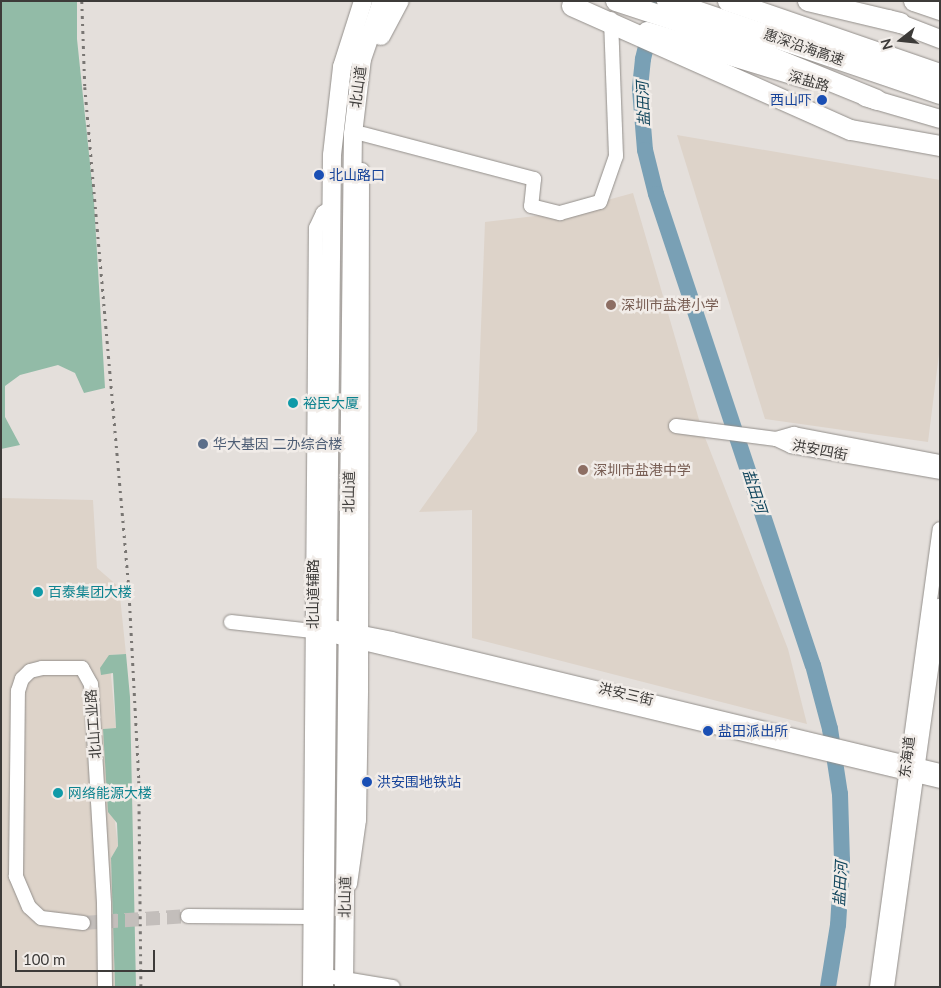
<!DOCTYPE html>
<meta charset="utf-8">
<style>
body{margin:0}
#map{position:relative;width:941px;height:988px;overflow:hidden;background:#e4dfdb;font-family:Lato,"Noto Sans SC",sans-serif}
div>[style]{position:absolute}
.built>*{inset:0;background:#ddd3c9}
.forest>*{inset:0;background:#92bba7}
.river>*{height:16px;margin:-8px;padding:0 8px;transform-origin:8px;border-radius:8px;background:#79a0b5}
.minor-tunnel>*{height:14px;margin-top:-7px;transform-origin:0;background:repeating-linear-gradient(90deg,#c3bebb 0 14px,transparent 0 21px)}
.roads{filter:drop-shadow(0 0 1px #938f8b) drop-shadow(0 0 1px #938f8b)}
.minor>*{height:14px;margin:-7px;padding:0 7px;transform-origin:7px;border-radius:7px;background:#fff}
.major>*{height:18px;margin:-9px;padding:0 9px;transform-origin:9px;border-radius:9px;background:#fff}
.highway>*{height:20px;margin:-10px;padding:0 10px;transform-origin:10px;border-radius:10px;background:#fff}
.rail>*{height:2.5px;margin-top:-1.25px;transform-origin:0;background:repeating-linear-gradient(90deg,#797673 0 2.5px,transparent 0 7.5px)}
.dots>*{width:14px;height:14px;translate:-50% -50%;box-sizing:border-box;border:2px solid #f1ece8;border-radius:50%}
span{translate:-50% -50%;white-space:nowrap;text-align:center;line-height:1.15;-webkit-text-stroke:5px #f1ece8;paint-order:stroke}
.street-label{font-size:14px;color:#3d3b39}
.transit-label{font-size:14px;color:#164399}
.right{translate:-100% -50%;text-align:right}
.left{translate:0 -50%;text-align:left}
.education-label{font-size:14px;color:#785e54}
.culture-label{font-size:14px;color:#0d838f}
.service-label{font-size:14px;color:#4e5e75}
.water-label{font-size:15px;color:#10455c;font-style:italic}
.frame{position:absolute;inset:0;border:2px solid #3d3b39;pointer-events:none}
.north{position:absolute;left:876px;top:15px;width:50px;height:50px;-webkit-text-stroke:4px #f1ece8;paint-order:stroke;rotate:254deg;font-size:14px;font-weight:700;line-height:20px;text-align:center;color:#3d3b39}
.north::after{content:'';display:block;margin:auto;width:18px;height:22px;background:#3d3b39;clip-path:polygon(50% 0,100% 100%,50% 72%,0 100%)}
.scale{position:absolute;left:15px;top:950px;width:140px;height:22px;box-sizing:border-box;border:2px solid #3d3b39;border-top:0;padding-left:6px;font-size:15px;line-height:18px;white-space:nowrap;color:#3d3b39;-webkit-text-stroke:4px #f1ece8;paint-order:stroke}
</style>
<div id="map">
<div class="built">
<div style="clip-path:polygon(677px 135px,940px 180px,940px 346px,928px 442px,765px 419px)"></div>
<div style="clip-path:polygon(633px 193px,702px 430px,788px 649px,807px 724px,472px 638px,472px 510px,419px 512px,477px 431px,485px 222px,560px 213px)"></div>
<div style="clip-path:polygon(2px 498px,93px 500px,97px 568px,119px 587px,126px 654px,109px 655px,116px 728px,103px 729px,118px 846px,111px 858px,115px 987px,1px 987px)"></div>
</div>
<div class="forest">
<div style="clip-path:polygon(1px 1px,77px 1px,77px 39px,94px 202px,105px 388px,84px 393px,75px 373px,58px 365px,20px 375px,5px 386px,5px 417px,20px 445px,1px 449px)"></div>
<div style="clip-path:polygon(126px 654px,130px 697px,136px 987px,115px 987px,111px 858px,118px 846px,117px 823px,108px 812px,103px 729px,116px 728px,113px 673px,101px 675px,100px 668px,109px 655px)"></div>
</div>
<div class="river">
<div style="left:657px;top:1px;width:60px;rotate:103.6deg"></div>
<div style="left:643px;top:59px;width:30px;rotate:96deg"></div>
<div style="left:640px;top:89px;width:61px;rotate:85.3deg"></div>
<div style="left:645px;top:150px;width:45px;rotate:76deg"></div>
<div style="left:656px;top:194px;width:496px;rotate:71.6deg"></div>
<div style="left:813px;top:665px;width:66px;rotate:75.1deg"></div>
<div style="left:830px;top:729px;width:66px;rotate:81.3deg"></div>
<div style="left:840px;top:794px;width:66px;rotate:88.3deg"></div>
<div style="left:842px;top:860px;width:65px;rotate:93.5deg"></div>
<div style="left:838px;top:925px;width:63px;rotate:99.2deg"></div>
</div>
<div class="minor-tunnel">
<div style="left:83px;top:923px;width:105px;rotate:-3.8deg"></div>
</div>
<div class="roads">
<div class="minor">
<div style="left:363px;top:134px;width:177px;rotate:14.7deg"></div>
<div style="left:534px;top:179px;width:27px;rotate:96deg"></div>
<div style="left:531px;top:206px;width:30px;rotate:14deg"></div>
<div style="left:560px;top:213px;width:41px;rotate:-15.4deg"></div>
<div style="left:600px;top:202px;width:49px;rotate:-70.8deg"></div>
<div style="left:616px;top:156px;width:137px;rotate:-92.1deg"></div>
<div style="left:676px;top:426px;width:101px;rotate:7.4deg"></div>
<div style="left:776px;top:439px;width:17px;rotate:25deg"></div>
<div style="left:791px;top:446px;width:151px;rotate:9.9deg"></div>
<div style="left:776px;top:439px;width:19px;rotate:-16deg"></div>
<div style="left:794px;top:434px;width:149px;rotate:10.9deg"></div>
<div style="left:231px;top:622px;width:82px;rotate:6.3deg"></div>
<div style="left:313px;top:631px;width:645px;rotate:13.45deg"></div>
<div style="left:318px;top:629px;width:9px;rotate:-18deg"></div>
<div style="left:327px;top:626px;width:66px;rotate:11.3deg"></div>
<div style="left:392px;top:639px;width:564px;rotate:13.54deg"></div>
<div style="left:350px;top:884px;width:65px;rotate:-82deg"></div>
<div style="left:359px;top:820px;width:130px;rotate:-89.1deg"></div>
<div style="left:361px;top:690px;width:520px;rotate:-89.89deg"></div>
<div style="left:188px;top:916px;width:122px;rotate:0.5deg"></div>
<div style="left:83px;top:923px;width:42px;rotate:-173.2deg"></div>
<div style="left:41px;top:918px;width:16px;rotate:-137deg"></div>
<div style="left:29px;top:907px;width:34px;rotate:-113deg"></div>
<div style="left:16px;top:876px;width:185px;rotate:-89.4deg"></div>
<div style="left:18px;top:691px;width:13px;rotate:-72deg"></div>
<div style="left:22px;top:679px;width:11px;rotate:-45deg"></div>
<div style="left:30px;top:671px;width:12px;rotate:-14deg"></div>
<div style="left:42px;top:668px;width:40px"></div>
<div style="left:82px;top:668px;width:18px;rotate:61deg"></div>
<div style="left:91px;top:684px;width:220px;rotate:86.6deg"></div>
<div style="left:104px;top:904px;width:83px;rotate:89.3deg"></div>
<div style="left:315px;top:974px;width:79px;rotate:9.5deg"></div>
<div style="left:310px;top:987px;width:759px;rotate:-89.55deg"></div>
<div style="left:316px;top:228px;width:17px;rotate:-65deg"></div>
<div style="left:323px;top:213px;width:10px;rotate:-37deg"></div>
<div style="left:877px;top:987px;width:462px;rotate:-82.2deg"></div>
<div style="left:887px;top:987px;width:385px;rotate:-82.1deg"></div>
</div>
<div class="major">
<div style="left:888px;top:19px;width:56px;rotate:21deg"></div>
<div style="left:647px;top:31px;width:168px;rotate:16.9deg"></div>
<div style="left:381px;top:36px;width:40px;rotate:-62deg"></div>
<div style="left:865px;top:97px;width:78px;rotate:16.3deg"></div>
<div style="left:324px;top:987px;width:832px;rotate:-89.45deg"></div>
<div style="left:332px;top:155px;width:89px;rotate:-83.5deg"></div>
<div style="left:342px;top:67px;width:69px;rotate:-72.3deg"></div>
<div style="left:344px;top:987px;width:853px;rotate:-89.4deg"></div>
<div style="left:353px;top:134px;width:76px;rotate:-83.2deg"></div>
<div style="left:362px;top:59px;width:61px;rotate:-71deg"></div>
</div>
<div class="highway">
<div style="left:616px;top:1px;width:96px;rotate:18.2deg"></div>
<div style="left:707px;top:31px;width:183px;rotate:22.1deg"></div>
<div style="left:667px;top:1px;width:288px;rotate:18.8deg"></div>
<div style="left:728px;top:1px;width:224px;rotate:19deg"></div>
<div style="left:808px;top:1px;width:95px;rotate:13.4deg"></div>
<div style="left:914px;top:1px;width:28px;rotate:19deg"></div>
<div style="left:572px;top:6px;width:305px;rotate:24deg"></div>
<div style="left:851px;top:130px;width:90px;rotate:10.2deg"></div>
</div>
</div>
<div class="rail">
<div style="left:82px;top:1px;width:86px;rotate:88deg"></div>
<div style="left:85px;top:87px;width:503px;rotate:84.98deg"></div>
<div style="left:129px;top:588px;width:193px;rotate:87deg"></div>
<div style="left:139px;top:781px;width:206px;rotate:89.4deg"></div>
</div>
<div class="dots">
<div style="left:822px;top:100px;background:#1a4fb4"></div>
<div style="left:319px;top:175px;background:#1a4fb4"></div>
<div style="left:611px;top:305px;background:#8d6e63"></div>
<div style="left:293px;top:403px;background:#0f9aa8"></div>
<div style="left:203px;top:444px;background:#5c6f8a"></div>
<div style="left:583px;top:470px;background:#8d6e63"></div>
<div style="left:38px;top:592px;background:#0f9aa8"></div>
<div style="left:708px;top:731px;background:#1a4fb4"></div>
<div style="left:367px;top:782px;background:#1a4fb4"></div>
<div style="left:58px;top:793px;background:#0f9aa8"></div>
</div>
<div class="street-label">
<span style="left:804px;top:47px;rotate:19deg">惠深沿海高速</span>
<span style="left:809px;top:81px;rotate:16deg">深盐路</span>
<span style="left:358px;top:87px;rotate:-82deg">北山道</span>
<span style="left:820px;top:450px;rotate:11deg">洪安四街</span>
<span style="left:349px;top:492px;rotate:-89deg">北山道</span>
<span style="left:313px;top:594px;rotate:-90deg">北山道辅路</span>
<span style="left:626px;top:694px;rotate:13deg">洪安三街</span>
<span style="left:93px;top:724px;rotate:-94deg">北山工业路</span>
<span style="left:907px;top:757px;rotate:-83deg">东海道</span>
<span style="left:345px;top:897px;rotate:-89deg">北山道</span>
</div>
<div class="transit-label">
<span class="right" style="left:812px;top:100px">西山吓</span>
<span class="left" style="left:329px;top:175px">北山路口</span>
<span class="left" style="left:718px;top:731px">盐田派出所</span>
<span class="left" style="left:377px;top:782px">洪安围地铁站</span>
</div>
<div class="education-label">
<span class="left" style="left:621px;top:305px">深圳市盐港小学</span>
<span class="left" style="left:593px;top:470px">深圳市盐港中学</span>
</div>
<div class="culture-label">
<span class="left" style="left:303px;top:403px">裕民大厦</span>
<span class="left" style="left:48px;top:592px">百泰集团大楼</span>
<span class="left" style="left:68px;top:793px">网络能源大楼</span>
</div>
<div class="service-label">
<span class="left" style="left:213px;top:444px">华大基因 二办综合楼</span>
</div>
<div class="water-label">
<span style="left:643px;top:104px;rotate:-92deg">盐田河</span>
<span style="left:755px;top:491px;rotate:72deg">盐田河</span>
<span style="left:840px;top:884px;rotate:-87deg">盐田河</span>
</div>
<div class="frame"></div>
<div class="north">N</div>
<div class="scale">100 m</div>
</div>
